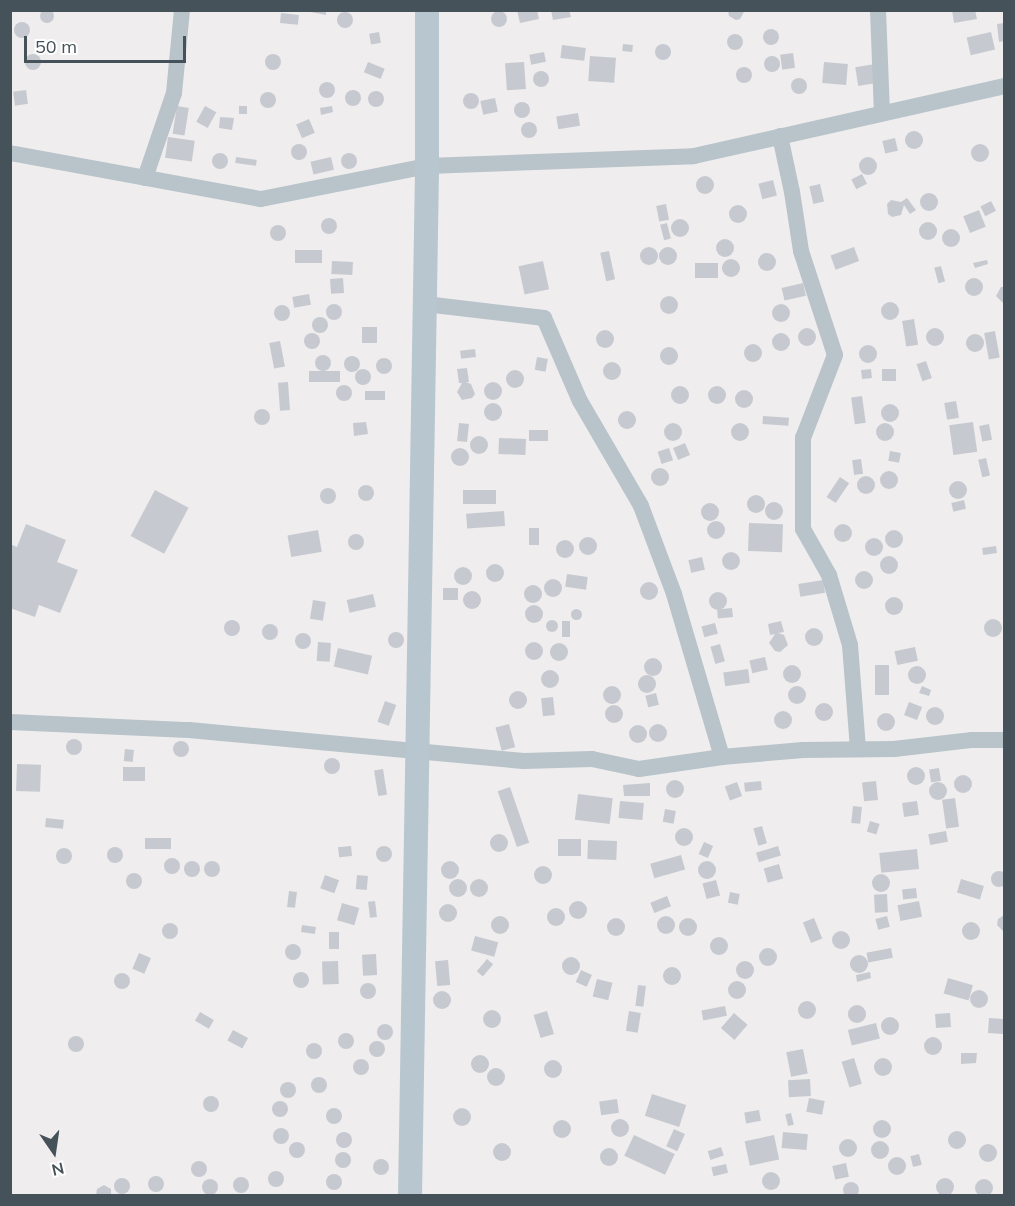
<!DOCTYPE html>
<style>
body{margin:0}
#map{position:relative;width:1015px;height:1206px;overflow:hidden;background:#efeded;font-family:Mulish,sans-serif}
div>[style]{position:absolute}
.building>*{inset:0;background:#c6cad0;transform-origin:0 0}
.round{border-radius:50%}
.street>*{height:16px;margin:-8px;padding:0 8px;transform-origin:8px;border-radius:8px;background:#b8c3ca}
.secondary>*{height:24px;margin:-12px;padding:0 12px;transform-origin:12px;border-radius:12px;background:#b8c6cf}
span{translate:-50% -50%;white-space:nowrap;text-align:center;line-height:1.15;-webkit-text-stroke:4.5px #fff;paint-order:stroke}
.frame{position:absolute;inset:0;border:12px solid #45525a;pointer-events:none}
.north{position:absolute;left:24px;top:1122px;width:60px;height:60px;-webkit-text-stroke:4px #fff;paint-order:stroke;rotate:167deg;font-size:16px;font-weight:700;line-height:24px;text-align:center;color:#45525a}
.north::after{content:'';display:block;margin:auto;width:21px;height:27px;background:#45525a;clip-path:polygon(50% 0,100% 100%,50% 72%,0 100%)}
.scale{position:absolute;left:24px;top:36px;width:162px;height:27px;box-sizing:border-box;border:3px solid #45525a;border-top:0;padding-left:8px;font-size:18px;line-height:21px;white-space:nowrap;color:#45525a;-webkit-text-stroke:4px #fff;paint-order:stroke}
</style>
<div id="map">
<div class="building">
<div class="round" style="left:40px;top:9px;width:14px;height:14px"></div>
<div style="clip-path:polygon(300px 10px,326px 10px,326px 15px)"></div>
<div style="clip-path:polygon(517px 10px,537px 10px,539px 19px,520px 23px)"></div>
<div style="clip-path:polygon(551px 10px,569px 10px,571px 17px,553px 20px)"></div>
<div style="clip-path:polygon(728px 10px,745px 10px,740px 19px,736px 20px,729px 16px)"></div>
<div style="clip-path:polygon(952px 10px,975px 10px,977px 19px,954px 23px)"></div>
<div class="round" style="left:491px;top:11px;width:16px;height:16px"></div>
<div class="round" style="left:337px;top:12px;width:16px;height:16px"></div>
<div style="left:281px;top:13px;width:18px;height:10px;rotate:6deg"></div>
<div class="round" style="left:14px;top:22px;width:16px;height:16px"></div>
<div style="clip-path:polygon(1004px 23px,1004px 41px,999px 42px,997px 24px)"></div>
<div class="round" style="left:763px;top:29px;width:16px;height:16px"></div>
<div style="left:379px;top:32px;width:11px;height:10px;rotate:80deg"></div>
<div style="left:991px;top:32px;width:18px;height:25px;rotate:77deg"></div>
<div class="round" style="left:727px;top:34px;width:16px;height:16px"></div>
<div style="left:623px;top:44px;width:10px;height:7px;rotate:6deg"></div>
<div class="round" style="left:655px;top:44px;width:16px;height:16px"></div>
<div style="left:562px;top:45px;width:24px;height:13px;rotate:7deg"></div>
<div style="left:544px;top:52px;width:10px;height:15px;rotate:79deg"></div>
<div style="left:793px;top:53px;width:15px;height:13px;rotate:82deg"></div>
<div class="round" style="left:25px;top:54px;width:16px;height:16px"></div>
<div class="round" style="left:265px;top:54px;width:16px;height:16px"></div>
<div style="left:590px;top:56px;width:26px;height:25px;rotate:4deg"></div>
<div class="round" style="left:764px;top:56px;width:16px;height:16px"></div>
<div style="left:368px;top:62px;width:18px;height:11px;rotate:22deg"></div>
<div style="left:524px;top:62px;width:27px;height:19px;rotate:86deg"></div>
<div style="left:824px;top:62px;width:24px;height:21px;rotate:5deg"></div>
<div style="left:875px;top:64px;width:19px;height:20px;rotate:81deg"></div>
<div class="round" style="left:736px;top:67px;width:16px;height:16px"></div>
<div class="round" style="left:533px;top:71px;width:16px;height:16px"></div>
<div class="round" style="left:791px;top:78px;width:16px;height:16px"></div>
<div class="round" style="left:319px;top:82px;width:16px;height:16px"></div>
<div style="left:26px;top:90px;width:14px;height:13px;rotate:82deg"></div>
<div class="round" style="left:345px;top:90px;width:16px;height:16px"></div>
<div class="round" style="left:368px;top:91px;width:16px;height:16px"></div>
<div class="round" style="left:260px;top:92px;width:16px;height:16px"></div>
<div class="round" style="left:463px;top:93px;width:16px;height:16px"></div>
<div style="left:495px;top:98px;width:14px;height:15px;rotate:78deg"></div>
<div class="round" style="left:514px;top:102px;width:16px;height:16px"></div>
<div style="left:177px;top:106px;width:12px;height:28px;rotate:9deg"></div>
<div style="left:205px;top:106px;width:13px;height:18px;rotate:29deg"></div>
<div style="left:239px;top:106px;width:8px;height:8px"></div>
<div style="clip-path:polygon(332px 106px,333px 112px,321px 115px,320px 108px)"></div>
<div style="left:578px;top:113px;width:13px;height:22px;rotate:81deg"></div>
<div style="clip-path:polygon(220px 117px,234px 118px,232px 130px,219px 128px)"></div>
<div style="left:309px;top:119px;width:15px;height:14px;rotate:67deg"></div>
<div class="round" style="left:521px;top:122px;width:16px;height:16px"></div>
<div class="round" style="left:905px;top:131px;width:18px;height:18px"></div>
<div style="left:168px;top:137px;width:27px;height:21px;rotate:8deg"></div>
<div style="left:895px;top:138px;width:13px;height:13px;rotate:77deg"></div>
<div class="round" style="left:291px;top:144px;width:16px;height:16px"></div>
<div class="round" style="left:971px;top:144px;width:18px;height:18px"></div>
<div class="round" style="left:212px;top:153px;width:16px;height:16px"></div>
<div class="round" style="left:341px;top:153px;width:16px;height:16px"></div>
<div style="left:236px;top:157px;width:21px;height:6px;rotate:8deg"></div>
<div style="left:331px;top:157px;width:13px;height:21px;rotate:77deg"></div>
<div class="round" style="left:859px;top:157px;width:18px;height:18px"></div>
<div style="left:862px;top:174px;width:11px;height:12px;rotate:63deg"></div>
<div class="round" style="left:696px;top:176px;width:18px;height:18px"></div>
<div style="left:773px;top:180px;width:16px;height:15px;rotate:76deg"></div>
<div style="left:820px;top:184px;width:18px;height:11px;rotate:77deg"></div>
<div class="round" style="left:920px;top:193px;width:18px;height:18px"></div>
<div style="clip-path:polygon(907px 198px,916px 210px,910px 214px,904px 205px,901px 215px,892px 217px,888px 214px,887px 204px,891px 200px,901px 202px)"></div>
<div style="left:991px;top:201px;width:11px;height:12px;rotate:63deg"></div>
<div style="left:666px;top:204px;width:16px;height:10px;rotate:79deg"></div>
<div class="round" style="left:729px;top:205px;width:18px;height:18px"></div>
<div style="left:979px;top:210px;width:18px;height:17px;rotate:68deg"></div>
<div class="round" style="left:321px;top:218px;width:16px;height:16px"></div>
<div class="round" style="left:671px;top:219px;width:18px;height:18px"></div>
<div class="round" style="left:919px;top:222px;width:18px;height:18px"></div>
<div style="left:667px;top:223px;width:16px;height:7px;rotate:76deg"></div>
<div class="round" style="left:270px;top:225px;width:16px;height:16px"></div>
<div class="round" style="left:942px;top:229px;width:18px;height:18px"></div>
<div class="round" style="left:716px;top:239px;width:18px;height:18px"></div>
<div style="left:854px;top:247px;width:15px;height:25px;rotate:70deg"></div>
<div class="round" style="left:640px;top:247px;width:18px;height:18px"></div>
<div class="round" style="left:659px;top:247px;width:18px;height:18px"></div>
<div style="left:322px;top:250px;width:13px;height:27px;rotate:90deg"></div>
<div style="left:609px;top:251px;width:29px;height:9px;rotate:78deg"></div>
<div class="round" style="left:758px;top:253px;width:18px;height:18px"></div>
<div class="round" style="left:722px;top:259px;width:18px;height:18px"></div>
<div style="clip-path:polygon(987px 260px,988px 264px,975px 268px,973px 263px)"></div>
<div style="left:332px;top:261px;width:21px;height:13px;rotate:3deg"></div>
<div style="left:543px;top:261px;width:29px;height:25px;rotate:78deg"></div>
<div style="left:695px;top:263px;width:23px;height:15px"></div>
<div style="left:941px;top:266px;width:16px;height:7px;rotate:75deg"></div>
<div style="left:343px;top:278px;width:15px;height:13px;rotate:86deg"></div>
<div class="round" style="left:965px;top:278px;width:18px;height:18px"></div>
<div style="left:803px;top:283px;width:13px;height:22px;rotate:77deg"></div>
<div style="clip-path:polygon(1001px 287px,1004px 287px,1004px 304px,996px 296px)"></div>
<div style="left:309px;top:294px;width:11px;height:17px;rotate:80deg"></div>
<div class="round" style="left:660px;top:296px;width:18px;height:18px"></div>
<div class="round" style="left:881px;top:302px;width:18px;height:18px"></div>
<div class="round" style="left:326px;top:304px;width:16px;height:16px"></div>
<div class="round" style="left:772px;top:304px;width:18px;height:18px"></div>
<div class="round" style="left:274px;top:305px;width:16px;height:16px"></div>
<div class="round" style="left:312px;top:317px;width:16px;height:16px"></div>
<div style="left:914px;top:319px;width:26px;height:12px;rotate:81deg"></div>
<div style="left:362px;top:327px;width:15px;height:16px"></div>
<div class="round" style="left:798px;top:328px;width:18px;height:18px"></div>
<div class="round" style="left:926px;top:328px;width:18px;height:18px"></div>
<div class="round" style="left:596px;top:330px;width:18px;height:18px"></div>
<div style="left:995px;top:331px;width:27px;height:11px;rotate:80deg"></div>
<div class="round" style="left:304px;top:333px;width:16px;height:16px"></div>
<div class="round" style="left:772px;top:333px;width:18px;height:18px"></div>
<div class="round" style="left:966px;top:334px;width:18px;height:18px"></div>
<div style="left:280px;top:341px;width:26px;height:11px;rotate:79deg"></div>
<div class="round" style="left:744px;top:344px;width:18px;height:18px"></div>
<div class="round" style="left:859px;top:345px;width:18px;height:18px"></div>
<div class="round" style="left:660px;top:347px;width:18px;height:18px"></div>
<div style="left:475px;top:349px;width:8px;height:15px;rotate:83deg"></div>
<div class="round" style="left:315px;top:355px;width:16px;height:16px"></div>
<div class="round" style="left:344px;top:356px;width:16px;height:16px"></div>
<div style="left:537px;top:357px;width:11px;height:13px;rotate:10deg"></div>
<div class="round" style="left:376px;top:358px;width:16px;height:16px"></div>
<div style="left:926px;top:361px;width:18px;height:10px;rotate:71deg"></div>
<div class="round" style="left:603px;top:362px;width:18px;height:18px"></div>
<div style="clip-path:polygon(467px 368px,469px 382px,466px 382px,471px 384px,475px 394px,472px 398px,462px 400px,457px 392px,462px 383px,459px 383px,457px 369px)"></div>
<div style="left:871px;top:369px;width:9px;height:10px;rotate:84deg"></div>
<div style="left:882px;top:369px;width:14px;height:12px"></div>
<div class="round" style="left:355px;top:369px;width:16px;height:16px"></div>
<div class="round" style="left:506px;top:370px;width:18px;height:18px"></div>
<div style="left:340px;top:371px;width:11px;height:31px;rotate:90deg"></div>
<div style="left:288px;top:382px;width:28px;height:10px;rotate:86deg"></div>
<div class="round" style="left:484px;top:382px;width:18px;height:18px"></div>
<div class="round" style="left:336px;top:385px;width:16px;height:16px"></div>
<div class="round" style="left:671px;top:386px;width:18px;height:18px"></div>
<div class="round" style="left:708px;top:386px;width:18px;height:18px"></div>
<div class="round" style="left:735px;top:390px;width:18px;height:18px"></div>
<div style="left:385px;top:391px;width:9px;height:20px;rotate:90deg"></div>
<div style="left:862px;top:396px;width:27px;height:11px;rotate:82deg"></div>
<div style="left:956px;top:401px;width:17px;height:12px;rotate:80deg"></div>
<div class="round" style="left:484px;top:403px;width:18px;height:18px"></div>
<div class="round" style="left:881px;top:404px;width:18px;height:18px"></div>
<div class="round" style="left:254px;top:409px;width:16px;height:16px"></div>
<div class="round" style="left:618px;top:411px;width:18px;height:18px"></div>
<div style="left:763px;top:416px;width:26px;height:8px;rotate:4deg"></div>
<div style="clip-path:polygon(366px 422px,368px 434px,354px 436px,353px 423px)"></div>
<div style="left:973px;top:422px;width:30px;height:24px;rotate:82deg"></div>
<div style="left:459px;top:423px;width:10px;height:18px;rotate:6deg"></div>
<div class="round" style="left:664px;top:423px;width:18px;height:18px"></div>
<div class="round" style="left:731px;top:423px;width:18px;height:18px"></div>
<div class="round" style="left:876px;top:423px;width:18px;height:18px"></div>
<div style="left:989px;top:424px;width:16px;height:10px;rotate:79deg"></div>
<div style="left:548px;top:430px;width:11px;height:19px;rotate:90deg"></div>
<div class="round" style="left:470px;top:436px;width:18px;height:18px"></div>
<div style="left:499px;top:438px;width:27px;height:16px;rotate:2deg"></div>
<div style="left:685px;top:443px;width:13px;height:13px;rotate:67deg"></div>
<div style="left:669px;top:448px;width:13px;height:12px;rotate:72deg"></div>
<div class="round" style="left:451px;top:448px;width:18px;height:18px"></div>
<div style="left:890px;top:451px;width:11px;height:10px;rotate:10deg"></div>
<div style="left:986px;top:458px;width:18px;height:8px;rotate:77deg"></div>
<div style="left:861px;top:459px;width:15px;height:9px;rotate:82deg"></div>
<div class="round" style="left:651px;top:468px;width:18px;height:18px"></div>
<div class="round" style="left:880px;top:471px;width:18px;height:18px"></div>
<div class="round" style="left:857px;top:476px;width:18px;height:18px"></div>
<div style="left:840px;top:477px;width:11px;height:24px;rotate:34deg"></div>
<div class="round" style="left:949px;top:481px;width:18px;height:18px"></div>
<div class="round" style="left:358px;top:485px;width:16px;height:16px"></div>
<div class="round" style="left:320px;top:488px;width:16px;height:16px"></div>
<div style="left:155px;top:490px;width:38px;height:52px;rotate:28deg"></div>
<div style="left:463px;top:490px;width:33px;height:14px"></div>
<div class="round" style="left:747px;top:495px;width:18px;height:18px"></div>
<div style="left:964px;top:500px;width:9px;height:13px;rotate:77deg"></div>
<div class="round" style="left:765px;top:502px;width:18px;height:18px"></div>
<div class="round" style="left:701px;top:503px;width:18px;height:18px"></div>
<div style="left:504px;top:511px;width:15px;height:38px;rotate:86deg"></div>
<div class="round" style="left:707px;top:521px;width:18px;height:18px"></div>
<div style="left:749px;top:523px;width:34px;height:28px;rotate:2deg"></div>
<div style="clip-path:polygon(26px 524px,66px 540px,57px 562px,78px 570px,60px 613px,39px 605px,35px 617px,10px 608px,10px 544px,17px 547px)"></div>
<div class="round" style="left:834px;top:524px;width:18px;height:18px"></div>
<div style="left:529px;top:528px;width:10px;height:17px"></div>
<div style="left:318px;top:530px;width:22px;height:31px;rotate:80deg"></div>
<div class="round" style="left:885px;top:530px;width:18px;height:18px"></div>
<div class="round" style="left:348px;top:534px;width:16px;height:16px"></div>
<div class="round" style="left:579px;top:537px;width:18px;height:18px"></div>
<div class="round" style="left:865px;top:538px;width:18px;height:18px"></div>
<div class="round" style="left:556px;top:540px;width:18px;height:18px"></div>
<div style="left:996px;top:546px;width:7px;height:14px;rotate:82deg"></div>
<div class="round" style="left:722px;top:552px;width:18px;height:18px"></div>
<div class="round" style="left:880px;top:556px;width:18px;height:18px"></div>
<div style="left:702px;top:557px;width:13px;height:14px;rotate:77deg"></div>
<div class="round" style="left:486px;top:564px;width:18px;height:18px"></div>
<div class="round" style="left:454px;top:567px;width:18px;height:18px"></div>
<div class="round" style="left:855px;top:571px;width:18px;height:18px"></div>
<div style="left:567px;top:574px;width:21px;height:13px;rotate:8deg"></div>
<div class="round" style="left:544px;top:579px;width:18px;height:18px"></div>
<div style="left:823px;top:580px;width:13px;height:25px;rotate:81deg"></div>
<div class="round" style="left:640px;top:582px;width:18px;height:18px"></div>
<div class="round" style="left:524px;top:585px;width:18px;height:18px"></div>
<div style="left:443px;top:588px;width:15px;height:12px"></div>
<div class="round" style="left:463px;top:591px;width:18px;height:18px"></div>
<div class="round" style="left:709px;top:592px;width:18px;height:18px"></div>
<div style="left:373px;top:594px;width:13px;height:27px;rotate:77deg"></div>
<div class="round" style="left:885px;top:597px;width:18px;height:18px"></div>
<div style="left:313px;top:600px;width:13px;height:19px;rotate:9deg"></div>
<div class="round" style="left:525px;top:605px;width:18px;height:18px"></div>
<div style="left:732px;top:608px;width:9px;height:15px;rotate:84deg"></div>
<div class="round" style="left:570.5px;top:608.5px;width:11px;height:11px"></div>
<div class="round" style="left:984px;top:619px;width:18px;height:18px"></div>
<div class="round" style="left:546px;top:620px;width:12px;height:12px"></div>
<div class="round" style="left:224px;top:620px;width:16px;height:16px"></div>
<div style="left:562px;top:621px;width:8px;height:16px"></div>
<div style="clip-path:polygon(781px 621px,784px 632px,778px 633px,784px 635px,788px 645px,780px 652px,775px 651px,769px 643px,775px 634px,770px 635px,768px 624px)"></div>
<div style="left:715px;top:623px;width:11px;height:14px;rotate:75deg"></div>
<div class="round" style="left:262px;top:624px;width:16px;height:16px"></div>
<div class="round" style="left:805px;top:628px;width:18px;height:18px"></div>
<div class="round" style="left:388px;top:632px;width:16px;height:16px"></div>
<div class="round" style="left:295px;top:633px;width:16px;height:16px"></div>
<div style="left:318px;top:642px;width:13px;height:19px;rotate:4deg"></div>
<div class="round" style="left:525px;top:642px;width:18px;height:18px"></div>
<div class="round" style="left:550px;top:643px;width:18px;height:18px"></div>
<div style="left:720px;top:644px;width:18px;height:10px;rotate:74deg"></div>
<div style="left:915px;top:647px;width:14px;height:21px;rotate:78deg"></div>
<div style="left:338px;top:648px;width:35px;height:19px;rotate:13deg"></div>
<div style="left:765px;top:657px;width:13px;height:16px;rotate:77deg"></div>
<div class="round" style="left:644px;top:658px;width:18px;height:18px"></div>
<div style="left:875px;top:665px;width:14px;height:30px"></div>
<div class="round" style="left:783px;top:665px;width:18px;height:18px"></div>
<div class="round" style="left:908px;top:666px;width:18px;height:18px"></div>
<div style="left:748px;top:669px;width:14px;height:25px;rotate:82deg"></div>
<div class="round" style="left:541px;top:670px;width:18px;height:18px"></div>
<div class="round" style="left:638px;top:675px;width:18px;height:18px"></div>
<div style="clip-path:polygon(922px 686px,931px 690px,929px 696px,919px 693px)"></div>
<div class="round" style="left:788px;top:686px;width:18px;height:18px"></div>
<div class="round" style="left:603px;top:686px;width:18px;height:18px"></div>
<div class="round" style="left:509px;top:691px;width:18px;height:18px"></div>
<div style="left:656px;top:693px;width:12px;height:11px;rotate:76deg"></div>
<div style="left:553px;top:697px;width:18px;height:12px;rotate:84deg"></div>
<div style="left:385px;top:701px;width:12px;height:22px;rotate:20deg"></div>
<div style="left:909px;top:702px;width:14px;height:14px;rotate:21deg"></div>
<div class="round" style="left:815px;top:703px;width:18px;height:18px"></div>
<div class="round" style="left:605px;top:705px;width:18px;height:18px"></div>
<div class="round" style="left:926px;top:707px;width:18px;height:18px"></div>
<div class="round" style="left:774px;top:711px;width:18px;height:18px"></div>
<div class="round" style="left:877px;top:713px;width:18px;height:18px"></div>
<div style="left:509px;top:724px;width:24px;height:14px;rotate:75deg"></div>
<div class="round" style="left:649px;top:724px;width:18px;height:18px"></div>
<div class="round" style="left:629px;top:725px;width:18px;height:18px"></div>
<div class="round" style="left:66px;top:739px;width:16px;height:16px"></div>
<div class="round" style="left:173px;top:741px;width:16px;height:16px"></div>
<div style="left:125px;top:749px;width:9px;height:12px;rotate:6deg"></div>
<div class="round" style="left:324px;top:758px;width:16px;height:16px"></div>
<div style="left:17px;top:764px;width:24px;height:27px;rotate:2deg"></div>
<div style="left:123px;top:767px;width:22px;height:14px"></div>
<div class="round" style="left:907px;top:767px;width:18px;height:18px"></div>
<div style="left:939px;top:768px;width:13px;height:10px;rotate:81deg"></div>
<div style="left:383px;top:769px;width:26px;height:9px;rotate:81deg"></div>
<div class="round" style="left:954px;top:775px;width:18px;height:18px"></div>
<div class="round" style="left:666px;top:780px;width:18px;height:18px"></div>
<div style="left:761px;top:781px;width:9px;height:17px;rotate:84deg"></div>
<div style="left:876px;top:781px;width:19px;height:14px;rotate:84deg"></div>
<div style="left:737px;top:782px;width:15px;height:13px;rotate:70deg"></div>
<div class="round" style="left:929px;top:782px;width:18px;height:18px"></div>
<div style="clip-path:polygon(650px 783px,650px 796px,624px 796px,623px 785px)"></div>
<div style="left:510px;top:787px;width:59px;height:13px;rotate:71deg"></div>
<div style="left:578px;top:794px;width:35px;height:26px;rotate:7deg"></div>
<div style="left:955px;top:798px;width:29px;height:13px;rotate:82deg"></div>
<div style="left:620px;top:801px;width:24px;height:17px;rotate:5deg"></div>
<div style="left:917px;top:801px;width:14px;height:15px;rotate:82deg"></div>
<div style="left:853px;top:806px;width:9px;height:17px;rotate:6deg"></div>
<div style="left:665px;top:809px;width:11px;height:13px;rotate:10deg"></div>
<div style="left:46px;top:818px;width:18px;height:9px;rotate:6deg"></div>
<div style="left:870px;top:821px;width:10px;height:11px;rotate:17deg"></div>
<div style="left:762px;top:826px;width:18px;height:9px;rotate:74deg"></div>
<div class="round" style="left:675px;top:828px;width:18px;height:18px"></div>
<div style="left:946px;top:831px;width:11px;height:18px;rotate:80deg"></div>
<div class="round" style="left:490px;top:834px;width:18px;height:18px"></div>
<div style="left:145px;top:838px;width:26px;height:11px"></div>
<div style="left:558px;top:839px;width:23px;height:17px"></div>
<div style="left:588px;top:840px;width:29px;height:19px;rotate:2deg"></div>
<div style="left:704px;top:842px;width:10px;height:13px;rotate:24deg"></div>
<div style="left:351px;top:846px;width:10px;height:13px;rotate:84deg"></div>
<div style="left:778px;top:846px;width:10px;height:23px;rotate:73deg"></div>
<div class="round" style="left:376px;top:846px;width:16px;height:16px"></div>
<div class="round" style="left:107px;top:847px;width:16px;height:16px"></div>
<div class="round" style="left:56px;top:848px;width:16px;height:16px"></div>
<div style="left:917px;top:849px;width:20px;height:38px;rotate:84deg"></div>
<div style="left:681px;top:855px;width:15px;height:32px;rotate:74deg"></div>
<div class="round" style="left:164px;top:858px;width:16px;height:16px"></div>
<div class="round" style="left:698px;top:861px;width:18px;height:18px"></div>
<div class="round" style="left:184px;top:861px;width:16px;height:16px"></div>
<div class="round" style="left:204px;top:861px;width:16px;height:16px"></div>
<div class="round" style="left:441px;top:861px;width:18px;height:18px"></div>
<div style="left:779px;top:864px;width:15px;height:16px;rotate:74deg"></div>
<div class="round" style="left:534px;top:866px;width:18px;height:18px"></div>
<div class="round" style="left:991px;top:871px;width:16px;height:16px"></div>
<div class="round" style="left:126px;top:873px;width:16px;height:16px"></div>
<div class="round" style="left:872px;top:874px;width:18px;height:18px"></div>
<div style="left:325px;top:875px;width:15px;height:14px;rotate:20deg"></div>
<div style="left:357px;top:875px;width:11px;height:14px;rotate:5deg"></div>
<div style="left:961px;top:879px;width:24px;height:14px;rotate:17deg"></div>
<div class="round" style="left:449px;top:879px;width:18px;height:18px"></div>
<div class="round" style="left:470px;top:879px;width:18px;height:18px"></div>
<div style="left:716px;top:880px;width:16px;height:14px;rotate:75deg"></div>
<div style="left:916px;top:888px;width:10px;height:14px;rotate:84deg"></div>
<div style="left:289px;top:891px;width:8px;height:16px;rotate:7deg"></div>
<div style="left:730px;top:892px;width:10px;height:11px;rotate:11deg"></div>
<div style="left:887px;top:894px;width:18px;height:13px;rotate:87deg"></div>
<div style="left:667px;top:896px;width:11px;height:18px;rotate:68deg"></div>
<div style="left:375px;top:901px;width:16px;height:7px;rotate:83deg"></div>
<div style="left:919px;top:901px;width:16px;height:22px;rotate:79deg"></div>
<div class="round" style="left:569px;top:901px;width:18px;height:18px"></div>
<div style="left:342px;top:903px;width:18px;height:18px;rotate:16deg"></div>
<div class="round" style="left:439px;top:904px;width:18px;height:18px"></div>
<div class="round" style="left:547px;top:908px;width:18px;height:18px"></div>
<div style="clip-path:polygon(1004px 915px,1004px 932px,997px 925px,998px 919px)"></div>
<div style="left:887px;top:916px;width:11px;height:12px;rotate:75deg"></div>
<div class="round" style="left:491px;top:916px;width:18px;height:18px"></div>
<div class="round" style="left:657px;top:916px;width:18px;height:18px"></div>
<div style="left:814px;top:918px;width:22px;height:12px;rotate:68deg"></div>
<div class="round" style="left:607px;top:918px;width:18px;height:18px"></div>
<div class="round" style="left:679px;top:918px;width:18px;height:18px"></div>
<div class="round" style="left:962px;top:922px;width:18px;height:18px"></div>
<div class="round" style="left:162px;top:923px;width:16px;height:16px"></div>
<div style="left:302px;top:925px;width:14px;height:7px;rotate:8deg"></div>
<div class="round" style="left:832px;top:931px;width:18px;height:18px"></div>
<div style="left:329px;top:932px;width:10px;height:17px"></div>
<div style="left:475px;top:936px;width:24px;height:15px;rotate:15deg"></div>
<div class="round" style="left:710px;top:937px;width:18px;height:18px"></div>
<div class="round" style="left:285px;top:944px;width:16px;height:16px"></div>
<div style="left:891px;top:948px;width:10px;height:25px;rotate:79deg"></div>
<div class="round" style="left:759px;top:948px;width:18px;height:18px"></div>
<div style="left:139px;top:953px;width:13px;height:17px;rotate:23deg"></div>
<div style="left:376px;top:954px;width:21px;height:14px;rotate:87deg"></div>
<div class="round" style="left:850px;top:955px;width:18px;height:18px"></div>
<div class="round" style="left:562px;top:957px;width:18px;height:18px"></div>
<div style="left:487px;top:959px;width:8px;height:16px;rotate:40deg"></div>
<div style="left:448px;top:960px;width:25px;height:13px;rotate:85deg"></div>
<div style="left:338px;top:961px;width:23px;height:16px;rotate:88deg"></div>
<div class="round" style="left:736px;top:961px;width:18px;height:18px"></div>
<div class="round" style="left:663px;top:967px;width:18px;height:18px"></div>
<div style="left:581px;top:970px;width:12px;height:13px;rotate:24deg"></div>
<div style="clip-path:polygon(870px 972px,871px 978px,857px 982px,856px 975px)"></div>
<div class="round" style="left:293px;top:972px;width:16px;height:16px"></div>
<div class="round" style="left:114px;top:973px;width:16px;height:16px"></div>
<div style="left:948px;top:978px;width:26px;height:16px;rotate:16deg"></div>
<div style="left:597px;top:979px;width:16px;height:18px;rotate:14deg"></div>
<div class="round" style="left:728px;top:981px;width:18px;height:18px"></div>
<div class="round" style="left:360px;top:983px;width:16px;height:16px"></div>
<div style="left:638px;top:985px;width:8px;height:21px;rotate:7deg"></div>
<div class="round" style="left:970px;top:990px;width:18px;height:18px"></div>
<div class="round" style="left:433px;top:991px;width:18px;height:18px"></div>
<div class="round" style="left:798px;top:1001px;width:18px;height:18px"></div>
<div class="round" style="left:848px;top:1005px;width:18px;height:18px"></div>
<div style="left:725px;top:1006px;width:10px;height:24px;rotate:79deg"></div>
<div class="round" style="left:483px;top:1010px;width:18px;height:18px"></div>
<div style="left:547px;top:1011px;width:24px;height:14px;rotate:73deg"></div>
<div style="left:629px;top:1011px;width:12px;height:20px;rotate:9deg"></div>
<div style="left:200px;top:1012px;width:16px;height:10px;rotate:30deg"></div>
<div style="left:734px;top:1013px;width:18px;height:20px;rotate:41deg"></div>
<div style="left:950px;top:1013px;width:14px;height:15px;rotate:86deg"></div>
<div class="round" style="left:881px;top:1017px;width:18px;height:18px"></div>
<div style="left:989px;top:1018px;width:15px;height:15px;rotate:4deg"></div>
<div style="left:876px;top:1023px;width:16px;height:29px;rotate:76deg"></div>
<div class="round" style="left:377px;top:1024px;width:16px;height:16px"></div>
<div style="left:233px;top:1030px;width:17px;height:12px;rotate:28deg"></div>
<div class="round" style="left:338px;top:1033px;width:16px;height:16px"></div>
<div class="round" style="left:68px;top:1036px;width:16px;height:16px"></div>
<div class="round" style="left:924px;top:1037px;width:18px;height:18px"></div>
<div class="round" style="left:369px;top:1041px;width:16px;height:16px"></div>
<div class="round" style="left:306px;top:1043px;width:16px;height:16px"></div>
<div style="left:803px;top:1049px;width:25px;height:17px;rotate:79deg"></div>
<div style="clip-path:polygon(961px 1053px,977px 1053px,976px 1063px,961px 1064px)"></div>
<div class="round" style="left:471px;top:1055px;width:18px;height:18px"></div>
<div style="left:854px;top:1058px;width:27px;height:13px;rotate:73deg"></div>
<div class="round" style="left:874px;top:1058px;width:18px;height:18px"></div>
<div class="round" style="left:353px;top:1059px;width:16px;height:16px"></div>
<div class="round" style="left:544px;top:1060px;width:18px;height:18px"></div>
<div class="round" style="left:487px;top:1068px;width:18px;height:18px"></div>
<div class="round" style="left:311px;top:1077px;width:16px;height:16px"></div>
<div style="left:810px;top:1079px;width:17px;height:22px;rotate:87deg"></div>
<div class="round" style="left:280px;top:1082px;width:16px;height:16px"></div>
<div style="left:652px;top:1094px;width:36px;height:23px;rotate:18deg"></div>
<div class="round" style="left:203px;top:1096px;width:16px;height:16px"></div>
<div style="left:809px;top:1098px;width:16px;height:14px;rotate:11deg"></div>
<div style="left:617px;top:1099px;width:14px;height:18px;rotate:82deg"></div>
<div class="round" style="left:272px;top:1101px;width:16px;height:16px"></div>
<div class="round" style="left:326px;top:1108px;width:16px;height:16px"></div>
<div class="round" style="left:453px;top:1108px;width:18px;height:18px"></div>
<div style="left:759px;top:1110px;width:11px;height:15px;rotate:80deg"></div>
<div style="left:791px;top:1113px;width:12px;height:6px;rotate:76deg"></div>
<div class="round" style="left:611px;top:1119px;width:18px;height:18px"></div>
<div class="round" style="left:873px;top:1120px;width:18px;height:18px"></div>
<div class="round" style="left:553px;top:1120px;width:18px;height:18px"></div>
<div class="round" style="left:273px;top:1128px;width:16px;height:16px"></div>
<div style="left:674px;top:1129px;width:12px;height:19px;rotate:24deg"></div>
<div class="round" style="left:948px;top:1131px;width:18px;height:18px"></div>
<div style="left:783px;top:1132px;width:25px;height:16px;rotate:5deg"></div>
<div class="round" style="left:336px;top:1132px;width:16px;height:16px"></div>
<div style="left:634px;top:1135px;width:45px;height:23px;rotate:25deg"></div>
<div style="left:774px;top:1135px;width:25px;height:30px;rotate:78deg"></div>
<div class="round" style="left:839px;top:1139px;width:18px;height:18px"></div>
<div class="round" style="left:871px;top:1141px;width:18px;height:18px"></div>
<div class="round" style="left:289px;top:1142px;width:16px;height:16px"></div>
<div class="round" style="left:493px;top:1143px;width:18px;height:18px"></div>
<div class="round" style="left:979px;top:1144px;width:18px;height:18px"></div>
<div style="left:721px;top:1147px;width:9px;height:14px;rotate:72deg"></div>
<div class="round" style="left:600px;top:1148px;width:18px;height:18px"></div>
<div class="round" style="left:335px;top:1152px;width:16px;height:16px"></div>
<div style="left:919px;top:1154px;width:11px;height:9px;rotate:75deg"></div>
<div class="round" style="left:888px;top:1157px;width:18px;height:18px"></div>
<div class="round" style="left:373px;top:1159px;width:16px;height:16px"></div>
<div class="round" style="left:191px;top:1161px;width:16px;height:16px"></div>
<div style="left:846px;top:1163px;width:14px;height:14px;rotate:78deg"></div>
<div style="left:726px;top:1164px;width:9px;height:15px;rotate:77deg"></div>
<div class="round" style="left:268px;top:1171px;width:16px;height:16px"></div>
<div class="round" style="left:762px;top:1172px;width:18px;height:18px"></div>
<div class="round" style="left:326px;top:1174px;width:16px;height:16px"></div>
<div class="round" style="left:148px;top:1176px;width:16px;height:16px"></div>
<div class="round" style="left:233px;top:1177px;width:16px;height:16px"></div>
<div class="round" style="left:114px;top:1178px;width:16px;height:16px"></div>
<div class="round" style="left:936px;top:1178px;width:18px;height:18px"></div>
<div class="round" style="left:202px;top:1179px;width:16px;height:16px"></div>
<div class="round" style="left:975px;top:1179px;width:18px;height:18px"></div>
<div class="round" style="left:843px;top:1182px;width:16px;height:16px"></div>
<div style="clip-path:polygon(104px 1185px,111px 1189px,111px 1196px,96px 1196px,97px 1189px)"></div>
</div>
<div class="street">
<div style="left:878px;top:10px;width:103px;rotate:87.8deg"></div>
<div style="left:780px;top:136px;width:57px;rotate:77.9deg"></div>
<div style="left:792px;top:192px;width:60px;rotate:81.3deg"></div>
<div style="left:801px;top:251px;width:109px;rotate:71.9deg"></div>
<div style="left:835px;top:355px;width:89px;rotate:111.1deg"></div>
<div style="left:803px;top:438px;width:91px;rotate:90deg"></div>
<div style="left:803px;top:529px;width:53px;rotate:60.5deg"></div>
<div style="left:829px;top:575px;width:73px;rotate:73.3deg"></div>
<div style="left:850px;top:645px;width:104px;rotate:85.6deg"></div>
<div style="left:10px;top:153px;width:255px;rotate:10.4deg"></div>
<div style="left:261px;top:199px;width:169px;rotate:-11.2deg"></div>
<div style="left:427px;top:166px;width:267px;rotate:-2.1deg"></div>
<div style="left:694px;top:156px;width:318px;rotate:-12.7deg"></div>
<div style="left:145px;top:178px;width:90px;rotate:-71.2deg"></div>
<div style="left:174px;top:93px;width:83px;rotate:-84.5deg"></div>
<div style="left:425px;top:304px;width:120px;rotate:6.7deg"></div>
<div style="left:544px;top:318px;width:90px;rotate:66.6deg"></div>
<div style="left:580px;top:401px;width:121px;rotate:59.8deg"></div>
<div style="left:641px;top:506px;width:94px;rotate:69.4deg"></div>
<div style="left:674px;top:594px;width:170px;rotate:73.6deg"></div>
<div style="left:10px;top:722px;width:179px;rotate:2.6deg"></div>
<div style="left:189px;top:730px;width:336px;rotate:5.3deg"></div>
<div style="left:524px;top:761px;width:68px;rotate:-1.7deg"></div>
<div style="left:592px;top:759px;width:48px;rotate:12deg"></div>
<div style="left:639px;top:769px;width:84px;rotate:-8.2deg"></div>
<div style="left:722px;top:757px;width:81px;rotate:-4.9deg"></div>
<div style="left:803px;top:750px;width:91px;rotate:-0.6deg"></div>
<div style="left:894px;top:749px;width:79px;rotate:-6.6deg"></div>
<div style="left:972px;top:740px;width:32px"></div>
</div>
<div class="secondary">
<div style="left:410px;top:1196px;width:1030px;rotate:-89.05deg"></div>
<div style="left:427px;top:166px;width:156px;rotate:-90deg"></div>
</div>
<div class="frame"></div>
<div class="north">N</div>
<div class="scale">50 m</div>
</div>
